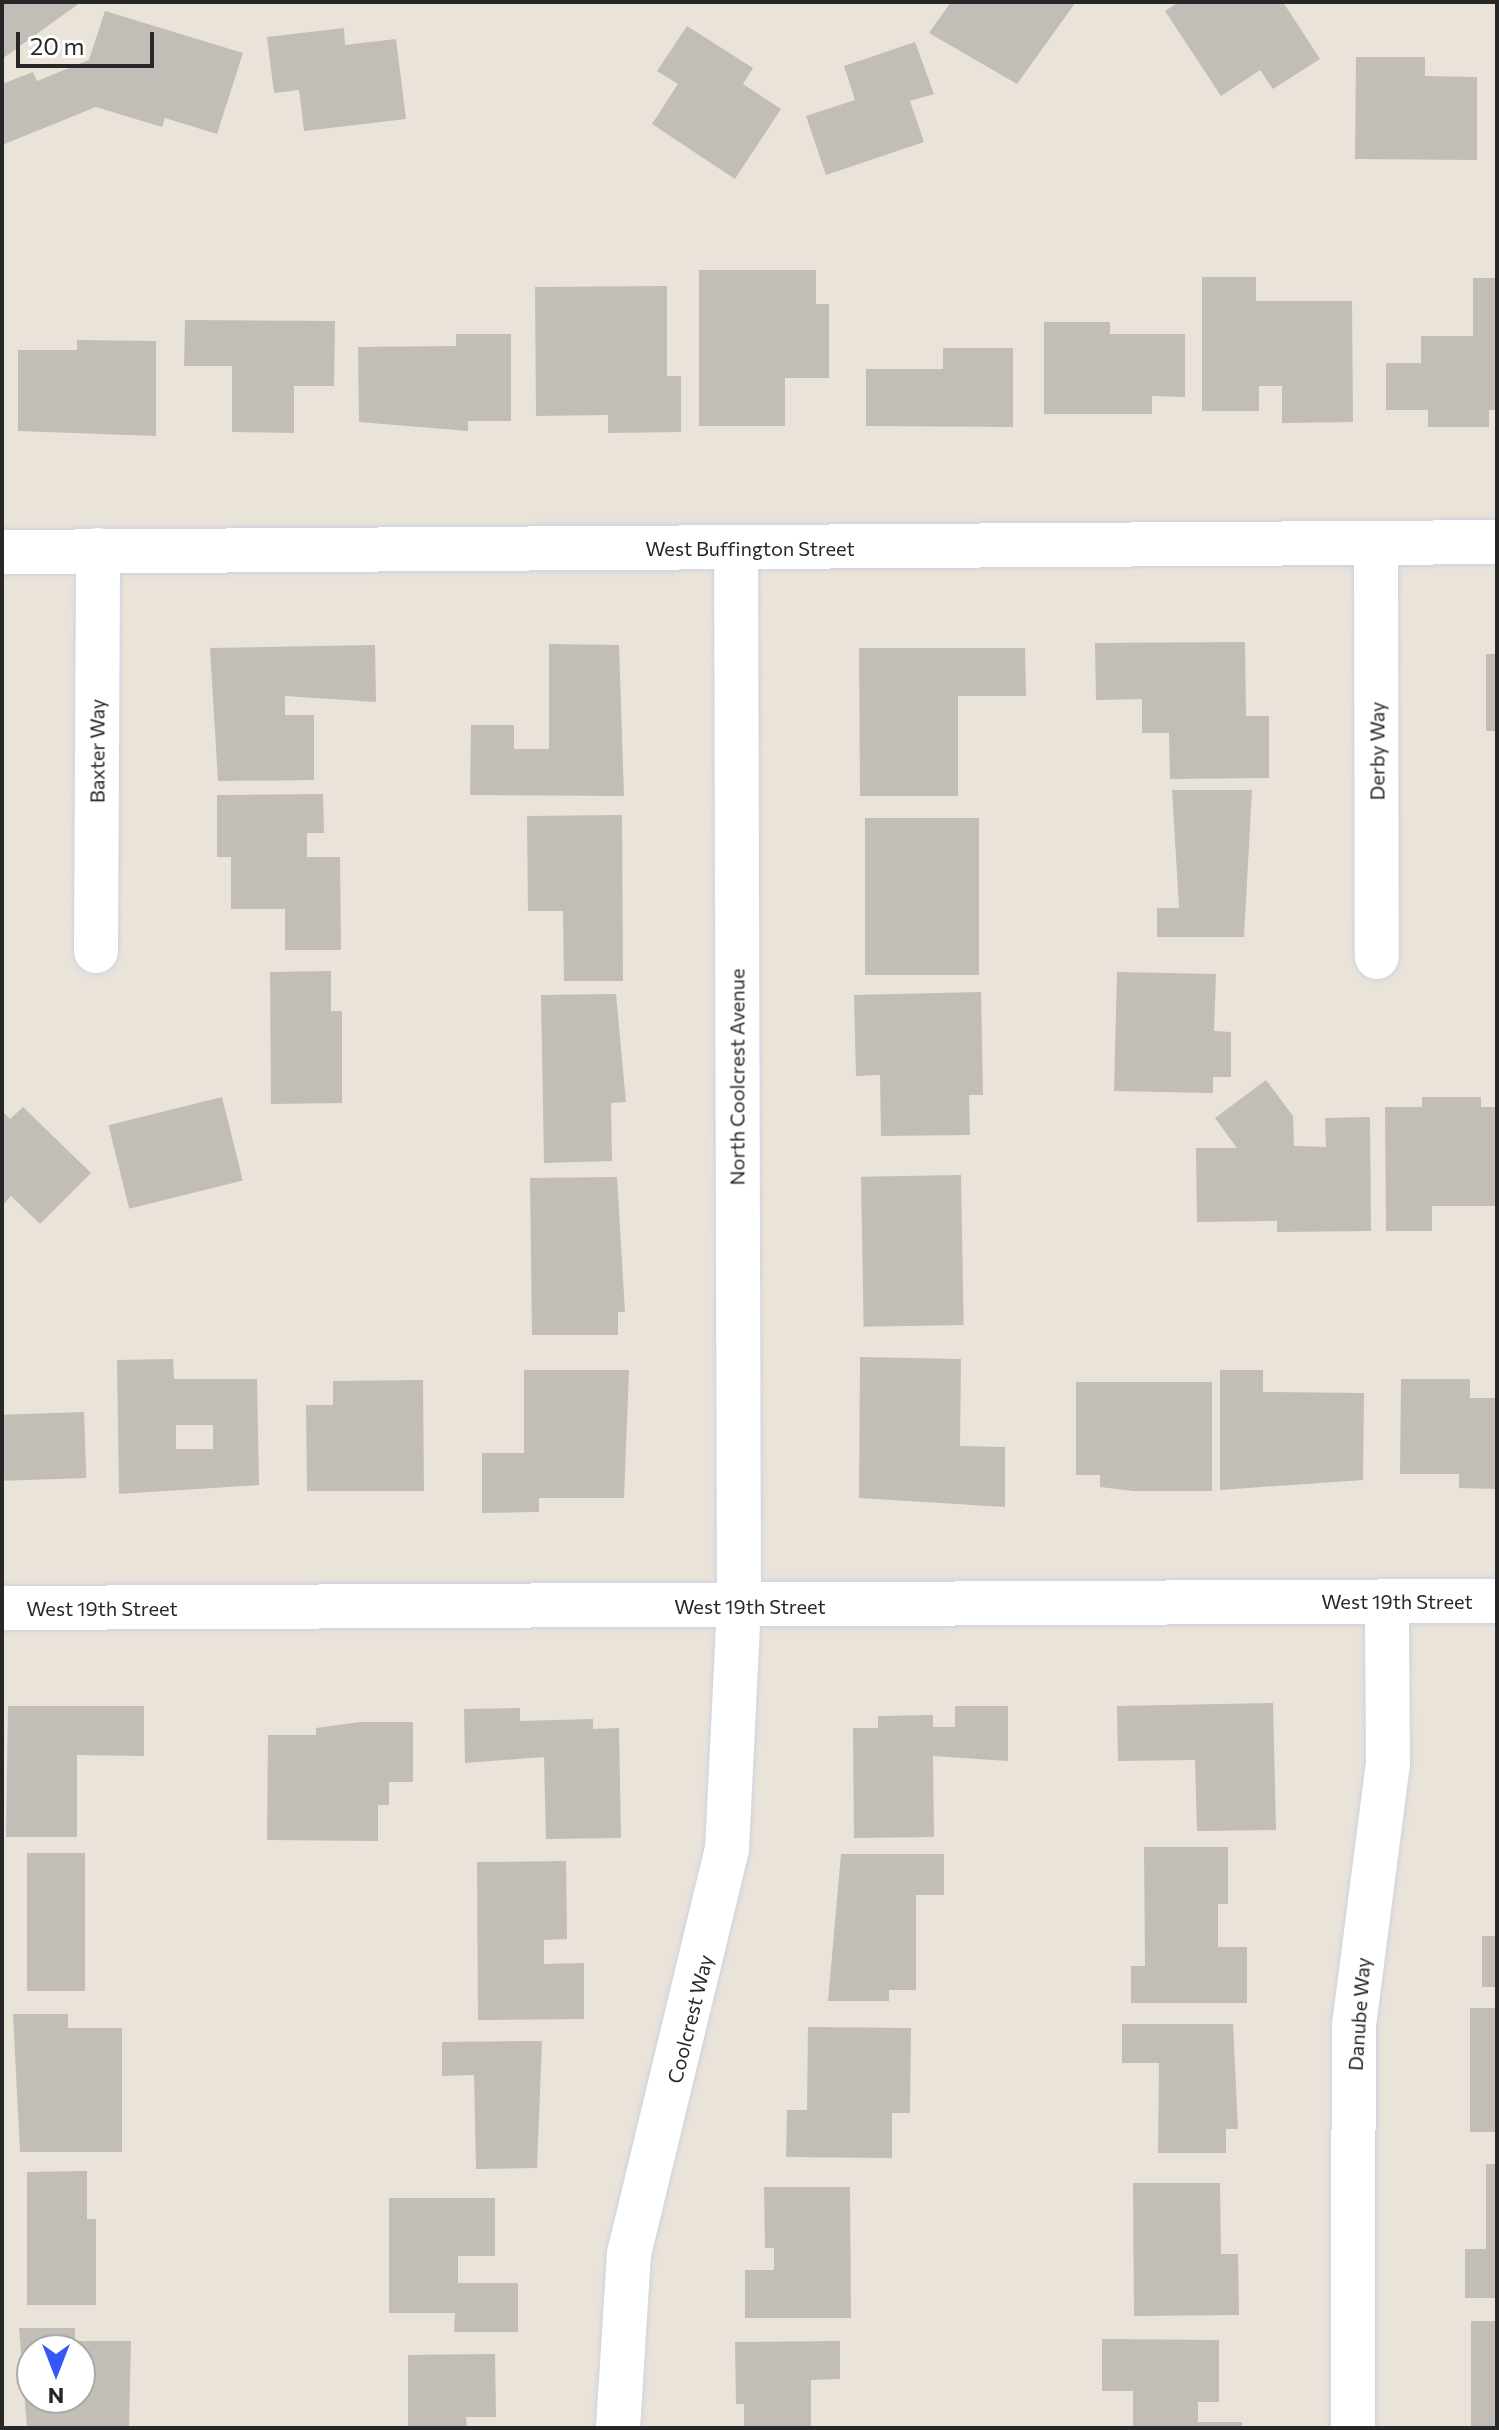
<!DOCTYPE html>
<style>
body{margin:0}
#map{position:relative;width:1499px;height:2430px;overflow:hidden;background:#eae3d9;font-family:Commissioner,sans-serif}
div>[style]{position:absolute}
.building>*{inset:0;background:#c2bdb6;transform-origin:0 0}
.roads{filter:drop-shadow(0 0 2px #ced1e1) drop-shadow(0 0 2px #ced1e1)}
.street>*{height:44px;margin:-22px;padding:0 22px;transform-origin:22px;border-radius:22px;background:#fff}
.secondary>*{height:44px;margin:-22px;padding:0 22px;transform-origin:22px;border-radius:22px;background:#fff}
span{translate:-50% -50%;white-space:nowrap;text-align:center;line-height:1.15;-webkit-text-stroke:6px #fff;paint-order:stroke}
.street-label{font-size:20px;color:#272727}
.frame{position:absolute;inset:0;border:4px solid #272727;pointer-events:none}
.north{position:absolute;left:16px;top:2334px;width:80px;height:80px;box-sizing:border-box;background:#fff;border:2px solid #a9a9a9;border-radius:50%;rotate:180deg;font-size:22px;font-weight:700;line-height:32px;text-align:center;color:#272727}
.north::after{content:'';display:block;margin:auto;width:28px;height:36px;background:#3757f9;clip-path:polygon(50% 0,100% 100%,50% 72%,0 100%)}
.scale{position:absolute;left:16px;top:32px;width:138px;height:36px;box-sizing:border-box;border:4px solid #272727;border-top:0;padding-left:10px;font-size:24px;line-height:28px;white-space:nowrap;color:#272727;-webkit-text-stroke:6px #fff;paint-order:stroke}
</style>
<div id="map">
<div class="building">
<div style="clip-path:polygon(2px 2px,81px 2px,2px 59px)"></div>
<div style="clip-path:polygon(951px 2px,1076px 2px,1017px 84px,929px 33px)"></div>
<div style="clip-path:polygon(1179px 2px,1283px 2px,1320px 59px,1273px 89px,1260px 70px,1221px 96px,1165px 11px)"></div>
<div style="clip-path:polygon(105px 11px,243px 53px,217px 134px,165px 118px,162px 127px,96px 107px,2px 145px,2px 84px,33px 72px,37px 81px,89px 60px)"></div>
<div style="clip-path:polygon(687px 26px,753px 68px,743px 84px,781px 109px,735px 179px,652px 124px,678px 84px,657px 71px)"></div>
<div style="clip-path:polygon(344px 28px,345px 45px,396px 39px,406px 119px,304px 131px,299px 90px,274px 93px,267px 37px)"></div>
<div style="clip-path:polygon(915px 42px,934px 94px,910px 101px,924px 142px,826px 175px,806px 116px,855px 100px,844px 66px)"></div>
<div style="clip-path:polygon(1356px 57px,1425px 57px,1425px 76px,1477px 77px,1477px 160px,1355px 159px)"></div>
<div style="clip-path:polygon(699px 270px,816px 270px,816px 304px,829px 304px,829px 378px,785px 378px,785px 426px,699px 426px)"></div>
<div style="clip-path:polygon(1202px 277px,1256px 277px,1256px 301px,1352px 301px,1353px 422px,1282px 423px,1282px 386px,1259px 386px,1259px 411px,1202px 411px)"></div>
<div style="clip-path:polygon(1473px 278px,1497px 278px,1497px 410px,1489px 410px,1489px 427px,1428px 427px,1428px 410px,1386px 410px,1386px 363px,1421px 363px,1421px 336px,1473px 336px)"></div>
<div style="clip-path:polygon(667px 286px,667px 376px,681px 376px,681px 432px,608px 433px,608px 415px,536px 416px,535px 287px)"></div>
<div style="clip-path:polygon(185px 320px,335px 321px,334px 386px,294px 386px,294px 433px,232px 432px,232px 366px,184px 366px)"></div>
<div style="clip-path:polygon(1044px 322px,1110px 322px,1110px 334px,1185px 334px,1185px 397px,1152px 396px,1152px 414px,1044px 414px)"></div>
<div style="clip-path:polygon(456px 334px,511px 334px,511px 421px,468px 421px,468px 431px,359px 422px,358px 347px,456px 346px)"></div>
<div style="clip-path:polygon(77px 340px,156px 341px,156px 436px,18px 431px,18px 350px,77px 350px)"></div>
<div style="clip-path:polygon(943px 348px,1013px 348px,1013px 427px,866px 426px,866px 369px,943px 369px)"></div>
<div style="clip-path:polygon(1245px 642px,1246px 716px,1269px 716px,1269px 778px,1170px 779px,1169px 733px,1142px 733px,1142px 699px,1096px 700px,1095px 643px)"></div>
<div style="clip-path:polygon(549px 644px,619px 645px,624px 796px,470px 795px,471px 725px,514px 725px,514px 749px,549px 749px)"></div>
<div style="clip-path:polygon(375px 645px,376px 702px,285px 696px,285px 715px,314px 715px,314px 780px,218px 781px,210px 648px)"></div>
<div style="clip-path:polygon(859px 648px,1025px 648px,1026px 696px,958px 696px,958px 796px,860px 796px)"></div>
<div style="left:1486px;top:654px;width:11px;height:77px"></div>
<div style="clip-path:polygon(1172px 790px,1252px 790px,1244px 937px,1157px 937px,1157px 908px,1179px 908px)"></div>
<div style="clip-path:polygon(323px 794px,324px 833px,307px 833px,307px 857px,340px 857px,341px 950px,285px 950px,285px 909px,231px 909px,231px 857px,217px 857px,217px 795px)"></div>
<div style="clip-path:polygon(622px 815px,623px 981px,564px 981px,563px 911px,528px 911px,527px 816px)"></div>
<div style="left:865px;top:818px;width:114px;height:157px"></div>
<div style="clip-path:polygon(331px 971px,331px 1011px,342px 1011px,342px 1103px,271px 1104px,270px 972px)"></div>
<div style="clip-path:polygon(1117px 972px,1216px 974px,1214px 1031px,1231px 1032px,1231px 1077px,1213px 1077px,1213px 1093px,1114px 1091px)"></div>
<div style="clip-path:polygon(981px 992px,983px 1095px,969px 1095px,970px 1135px,881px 1136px,880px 1075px,856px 1076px,854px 995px)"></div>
<div style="clip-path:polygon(616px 994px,626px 1102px,611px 1103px,612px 1161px,544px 1163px,541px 995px)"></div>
<div style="clip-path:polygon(1266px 1080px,1293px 1116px,1294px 1146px,1326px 1147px,1325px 1118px,1370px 1117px,1371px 1231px,1277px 1232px,1277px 1221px,1197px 1222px,1196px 1148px,1237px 1148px,1215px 1118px)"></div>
<div style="left:222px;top:1097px;width:86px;height:117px;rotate:76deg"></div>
<div style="clip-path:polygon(1422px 1097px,1481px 1097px,1481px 1107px,1497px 1107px,1497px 1206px,1432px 1206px,1432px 1231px,1386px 1231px,1385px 1107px,1422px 1107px)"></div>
<div style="clip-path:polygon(23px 1107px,91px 1173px,40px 1224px,11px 1196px,2px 1206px,2px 1111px,10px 1119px)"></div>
<div style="left:961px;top:1175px;width:150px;height:100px;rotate:89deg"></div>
<div style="clip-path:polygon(617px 1177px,625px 1312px,618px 1312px,618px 1335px,532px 1335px,530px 1178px)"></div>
<div style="clip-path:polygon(860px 1357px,961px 1359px,960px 1446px,1005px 1447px,1005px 1507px,859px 1498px)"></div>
<div style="clip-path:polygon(evenodd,173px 1359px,174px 1379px,257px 1379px,259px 1485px,119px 1494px,117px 1360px,173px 1359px,176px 1425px,213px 1425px,213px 1449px,176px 1449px,176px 1425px)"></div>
<div style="clip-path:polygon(524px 1370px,629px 1370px,624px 1498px,539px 1498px,539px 1512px,482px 1513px,482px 1453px,524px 1453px)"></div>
<div style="clip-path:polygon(1220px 1370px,1263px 1370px,1263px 1392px,1364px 1393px,1363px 1480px,1220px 1490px)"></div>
<div style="clip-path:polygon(1401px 1379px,1470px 1379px,1470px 1398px,1497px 1398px,1497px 1489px,1459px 1488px,1459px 1474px,1400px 1474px)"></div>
<div style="clip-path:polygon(423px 1380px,424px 1491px,307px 1491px,306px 1405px,333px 1405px,333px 1381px)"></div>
<div style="clip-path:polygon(1076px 1382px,1212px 1382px,1212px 1491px,1133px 1491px,1100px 1487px,1100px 1475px,1076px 1475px)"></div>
<div style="left:84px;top:1412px;width:66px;height:82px;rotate:88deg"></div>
<div style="clip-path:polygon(1273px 1703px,1276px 1830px,1197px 1831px,1195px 1760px,1118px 1761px,1117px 1706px)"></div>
<div style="clip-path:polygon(8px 1706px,144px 1706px,144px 1756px,77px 1755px,77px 1837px,6px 1837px)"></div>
<div style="clip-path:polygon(955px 1706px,1008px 1706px,1008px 1761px,933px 1756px,934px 1837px,854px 1838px,853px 1728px,878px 1728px,878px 1716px,933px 1715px,933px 1727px,955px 1727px)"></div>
<div style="clip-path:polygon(520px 1708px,520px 1721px,593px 1719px,593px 1729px,619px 1728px,621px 1838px,546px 1839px,544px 1757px,465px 1763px,464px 1709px)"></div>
<div style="clip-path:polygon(360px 1722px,413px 1722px,413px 1782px,389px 1782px,389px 1805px,378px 1805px,378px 1841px,267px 1840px,268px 1735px,316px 1735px,316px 1728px)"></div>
<div style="clip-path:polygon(1144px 1847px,1228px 1847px,1228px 1904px,1218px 1904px,1218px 1947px,1247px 1947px,1247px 2003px,1131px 2003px,1131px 1966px,1145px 1966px)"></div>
<div style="left:85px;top:1853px;width:138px;height:58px;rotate:90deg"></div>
<div style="clip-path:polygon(841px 1854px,944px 1854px,944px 1895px,916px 1895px,916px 1990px,889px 1990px,889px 2001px,828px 2001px)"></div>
<div style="clip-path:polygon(566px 1861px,567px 1939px,544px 1940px,544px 1964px,584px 1963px,584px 2019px,478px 2020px,477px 1862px)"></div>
<div style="left:1482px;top:1936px;width:15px;height:51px"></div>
<div style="left:1470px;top:2008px;width:27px;height:124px"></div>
<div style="clip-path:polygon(13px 2014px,68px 2014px,68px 2028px,122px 2028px,122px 2152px,20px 2152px)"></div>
<div style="clip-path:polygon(1122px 2024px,1233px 2024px,1238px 2129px,1226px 2129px,1226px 2153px,1158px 2153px,1159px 2063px,1122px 2063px)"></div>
<div style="clip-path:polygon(808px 2027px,911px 2028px,910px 2113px,892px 2113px,892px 2158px,786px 2157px,787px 2110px,807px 2110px)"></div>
<div style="clip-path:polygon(542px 2041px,537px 2168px,476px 2169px,474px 2075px,442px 2076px,442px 2042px)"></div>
<div style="clip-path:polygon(1486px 2164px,1497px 2164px,1497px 2298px,1465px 2298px,1465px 2249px,1486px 2249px)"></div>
<div style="clip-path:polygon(87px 2171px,87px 2219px,96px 2219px,96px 2305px,27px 2305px,27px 2172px)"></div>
<div style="clip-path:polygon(1133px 2183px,1220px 2183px,1221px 2254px,1238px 2254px,1239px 2315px,1134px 2316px)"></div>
<div style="clip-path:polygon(764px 2187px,850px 2187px,851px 2318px,745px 2318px,745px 2270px,774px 2270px,774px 2248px,765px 2248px)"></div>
<div style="clip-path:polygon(389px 2198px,495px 2198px,495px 2256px,458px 2256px,458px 2283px,518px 2283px,518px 2332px,454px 2332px,455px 2313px,389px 2313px)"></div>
<div style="left:1471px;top:2321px;width:26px;height:107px"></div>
<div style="clip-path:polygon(evenodd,19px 2328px,75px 2328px,75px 2341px,131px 2341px,129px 2428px,27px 2428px,19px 2328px,32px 2350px,80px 2350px,80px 2398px,32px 2398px,32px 2350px)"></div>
<div style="clip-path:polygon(1102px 2339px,1219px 2340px,1219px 2402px,1198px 2402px,1198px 2422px,1242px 2422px,1242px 2428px,1133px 2428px,1133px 2391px,1102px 2391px)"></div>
<div style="clip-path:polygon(840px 2341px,840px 2379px,811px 2380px,811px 2428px,744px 2428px,744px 2404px,736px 2404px,735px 2342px)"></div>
<div style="clip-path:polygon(495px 2354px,496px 2417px,466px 2417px,467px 2428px,408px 2428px,408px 2355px)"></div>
</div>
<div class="roads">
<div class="street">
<div style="left:1376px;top:544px;width:413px;rotate:89.9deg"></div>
<div style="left:2px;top:552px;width:1495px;rotate:-0.38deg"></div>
<div style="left:96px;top:951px;width:401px;rotate:-89.7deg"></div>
<div style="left:618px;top:2428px;width:174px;rotate:-86.4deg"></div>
<div style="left:629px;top:2254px;width:416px;rotate:-76.4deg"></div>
<div style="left:727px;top:1850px;width:244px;rotate:-87.2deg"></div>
<div style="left:739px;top:1606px;width:1058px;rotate:-90.16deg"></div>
<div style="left:1353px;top:2428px;width:403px;rotate:-89.9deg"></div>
<div style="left:1354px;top:2025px;width:263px;rotate:-82.6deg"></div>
<div style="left:1388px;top:1764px;width:163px;rotate:-90.4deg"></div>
</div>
<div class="secondary">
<div style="left:2px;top:1608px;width:1495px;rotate:-0.27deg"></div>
</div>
</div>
<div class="street-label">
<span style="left:750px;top:548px">West Buffington Street</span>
<span style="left:97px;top:751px;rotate:-90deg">Baxter Way</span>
<span style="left:1377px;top:751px;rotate:-90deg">Derby Way</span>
<span style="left:737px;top:1077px;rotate:-90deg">North Coolcrest Avenue</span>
<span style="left:1397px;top:1601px">West 19th Street</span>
<span style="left:750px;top:1606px">West 19th Street</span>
<span style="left:102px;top:1608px">West 19th Street</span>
<span style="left:1359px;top:2014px;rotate:-86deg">Danube Way</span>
<span style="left:690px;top:2019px;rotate:-76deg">Coolcrest Way</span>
</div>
<div class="frame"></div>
<div class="north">N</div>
<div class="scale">20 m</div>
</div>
